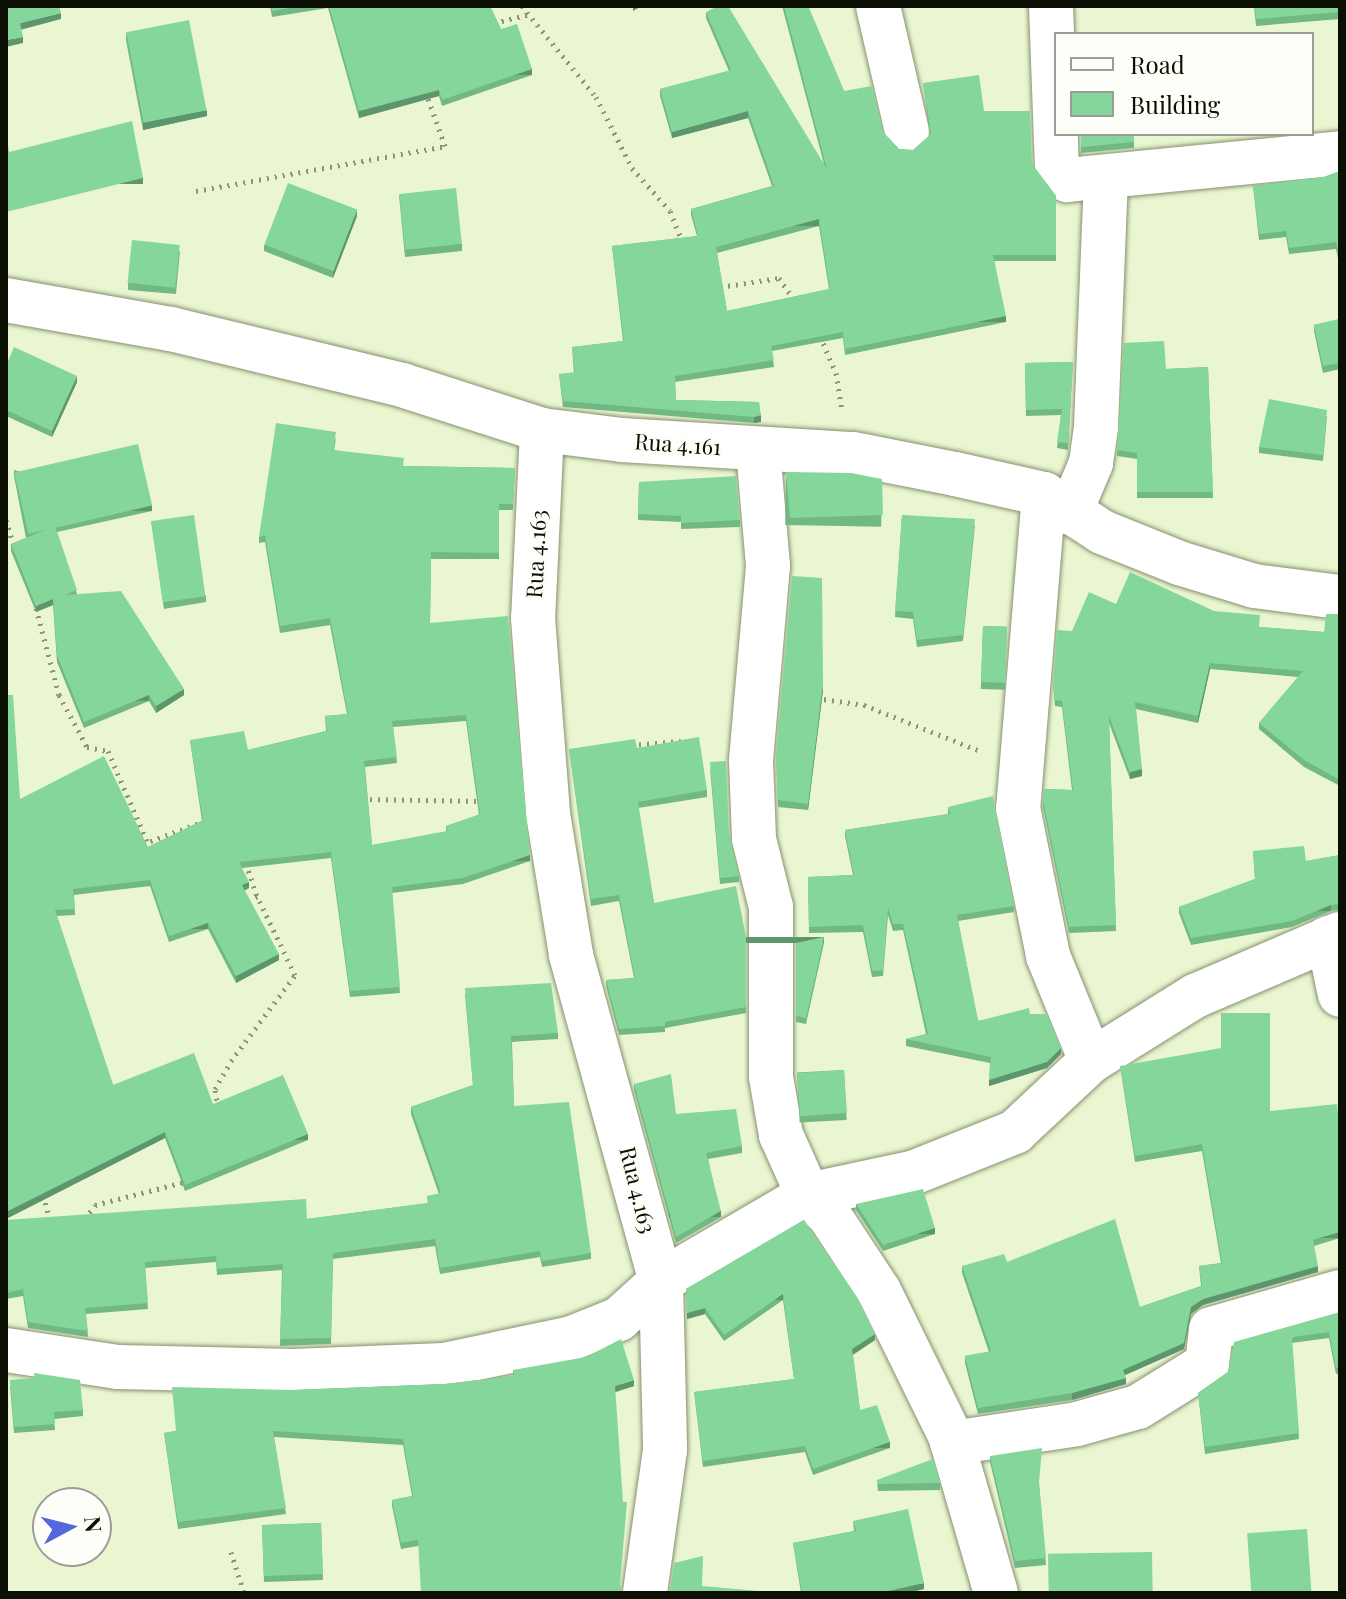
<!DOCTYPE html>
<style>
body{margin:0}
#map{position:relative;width:1346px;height:1599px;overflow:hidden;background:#eaf6d1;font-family:"Playfair Display",serif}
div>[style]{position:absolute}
.path>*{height:5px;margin-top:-2.5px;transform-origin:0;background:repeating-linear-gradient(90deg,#8c947a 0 2px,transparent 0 8px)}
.roads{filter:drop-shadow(0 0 2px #86906f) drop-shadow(0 0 2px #86906f)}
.minor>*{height:44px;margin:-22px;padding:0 22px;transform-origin:22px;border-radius:22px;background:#fff}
.wall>*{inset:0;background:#72b885;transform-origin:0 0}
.shaded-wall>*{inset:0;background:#5d966c;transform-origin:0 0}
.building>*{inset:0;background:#85d69b;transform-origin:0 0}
span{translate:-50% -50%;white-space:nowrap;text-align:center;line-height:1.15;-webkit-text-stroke:6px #fcfef7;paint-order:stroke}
.street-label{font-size:22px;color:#0c0f04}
.frame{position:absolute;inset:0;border:8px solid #0c0f04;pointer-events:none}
.legend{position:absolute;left:1054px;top:32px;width:260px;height:104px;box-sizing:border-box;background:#fcfef7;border:2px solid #9c9e96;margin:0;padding:10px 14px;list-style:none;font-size:24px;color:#0c0f04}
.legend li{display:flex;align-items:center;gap:16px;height:40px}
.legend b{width:40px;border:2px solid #9c9e96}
.north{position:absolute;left:32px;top:1487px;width:80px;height:80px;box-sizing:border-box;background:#fcfef7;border:2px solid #9c9e96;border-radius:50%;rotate:83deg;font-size:22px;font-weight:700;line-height:32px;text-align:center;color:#0c0f04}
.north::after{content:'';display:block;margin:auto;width:28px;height:36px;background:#5567dd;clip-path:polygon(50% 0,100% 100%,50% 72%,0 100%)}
</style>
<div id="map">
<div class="path">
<div style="left:522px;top:6px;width:117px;rotate:50.9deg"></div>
<div style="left:596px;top:97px;width:80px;rotate:63.1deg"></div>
<div style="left:632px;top:168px;width:57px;rotate:48.5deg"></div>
<div style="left:670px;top:211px;width:32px;rotate:68deg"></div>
<div style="left:494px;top:23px;width:37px;rotate:-14deg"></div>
<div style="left:196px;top:191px;width:253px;rotate:-10.2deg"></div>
<div style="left:445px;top:146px;width:56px;rotate:-109.7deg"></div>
<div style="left:720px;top:287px;width:60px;rotate:-8.7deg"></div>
<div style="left:779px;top:278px;width:29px;rotate:55deg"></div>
<div style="left:820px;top:336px;width:40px;rotate:66.6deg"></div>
<div style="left:836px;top:373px;width:37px;rotate:81deg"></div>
<div style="left:6px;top:520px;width:31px;rotate:73deg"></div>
<div style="left:36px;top:608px;width:90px;rotate:75.2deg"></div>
<div style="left:59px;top:695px;width:59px;rotate:61.7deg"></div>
<div style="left:87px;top:747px;width:21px;rotate:11deg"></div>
<div style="left:108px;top:751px;width:98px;rotate:66.6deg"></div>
<div style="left:816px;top:698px;width:49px;rotate:8.3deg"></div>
<div style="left:864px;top:705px;width:125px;rotate:21.6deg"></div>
<div style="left:631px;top:745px;width:50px;rotate:-4.6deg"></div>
<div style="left:362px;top:799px;width:122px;rotate:0.9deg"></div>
<div style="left:143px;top:844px;width:65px;rotate:-20.7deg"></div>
<div style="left:246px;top:863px;width:35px;rotate:72deg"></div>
<div style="left:257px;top:896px;width:12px;rotate:149deg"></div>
<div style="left:218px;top:1108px;width:19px;rotate:-99deg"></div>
<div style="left:215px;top:1089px;width:32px;rotate:-60deg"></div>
<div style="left:231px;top:1061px;width:107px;rotate:-53.3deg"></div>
<div style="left:295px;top:975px;width:88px;rotate:-115.7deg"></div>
<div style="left:43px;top:1195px;width:26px;rotate:74deg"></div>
<div style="left:85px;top:1219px;width:17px;rotate:-54deg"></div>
<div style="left:95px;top:1205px;width:96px;rotate:-14.5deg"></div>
<div style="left:231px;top:1552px;width:43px;rotate:72.4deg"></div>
</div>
<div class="roads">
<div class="minor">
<div style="left:878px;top:6px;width:129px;rotate:77deg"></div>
<div style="left:1051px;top:6px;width:162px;rotate:87.9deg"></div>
<div style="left:1057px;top:168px;width:16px;rotate:50deg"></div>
<div style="left:1067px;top:180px;width:274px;rotate:-5.6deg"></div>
<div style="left:6px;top:300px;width:168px;rotate:10deg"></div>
<div style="left:171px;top:329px;width:238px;rotate:13.6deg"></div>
<div style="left:402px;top:385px;width:147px;rotate:17.8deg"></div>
<div style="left:542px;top:430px;width:81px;rotate:7.1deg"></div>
<div style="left:622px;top:440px;width:232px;rotate:3.5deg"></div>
<div style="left:854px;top:454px;width:103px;rotate:11.2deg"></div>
<div style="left:955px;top:474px;width:91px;rotate:12.7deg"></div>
<div style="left:1044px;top:494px;width:69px;rotate:33.2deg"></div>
<div style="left:1102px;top:532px;width:83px;rotate:21.9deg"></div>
<div style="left:1179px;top:563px;width:78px;rotate:17deg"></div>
<div style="left:1254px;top:586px;width:87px;rotate:7.3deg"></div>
<div style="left:542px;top:430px;width:188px;rotate:92.7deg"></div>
<div style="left:533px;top:618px;width:197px;rotate:85.6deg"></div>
<div style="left:548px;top:814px;width:143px;rotate:80.7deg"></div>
<div style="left:571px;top:955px;width:338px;rotate:74.6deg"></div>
<div style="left:661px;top:1281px;width:169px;rotate:88.6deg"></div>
<div style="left:665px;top:1450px;width:144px;rotate:98deg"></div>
<div style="left:758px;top:449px;width:117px;rotate:85.1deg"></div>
<div style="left:768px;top:566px;width:195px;rotate:95deg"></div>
<div style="left:751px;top:760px;width:79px;rotate:87.8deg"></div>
<div style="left:754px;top:839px;width:70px;rotate:76deg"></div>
<div style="left:771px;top:907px;width:170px;rotate:90deg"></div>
<div style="left:771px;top:1077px;width:59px;rotate:80.2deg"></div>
<div style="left:781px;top:1135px;width:66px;rotate:65.8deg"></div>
<div style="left:808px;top:1195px;width:29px;rotate:44deg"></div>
<div style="left:829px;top:1215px;width:91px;rotate:56.7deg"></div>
<div style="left:879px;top:1291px;width:161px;rotate:63.8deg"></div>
<div style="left:950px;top:1435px;width:165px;rotate:73.8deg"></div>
<div style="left:1044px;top:494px;width:315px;rotate:94.7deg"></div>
<div style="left:1018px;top:808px;width:151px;rotate:78.5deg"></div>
<div style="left:1048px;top:956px;width:113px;rotate:67.7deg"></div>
<div style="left:1070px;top:513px;width:54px;rotate:-67.2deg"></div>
<div style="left:1091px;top:463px;width:37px;rotate:-82deg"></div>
<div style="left:1096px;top:426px;width:246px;rotate:-87.7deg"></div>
<div style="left:1328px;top:938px;width:58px;rotate:78.1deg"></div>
<div style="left:6px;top:1350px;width:113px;rotate:8.6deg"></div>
<div style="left:118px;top:1367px;width:175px;rotate:1.3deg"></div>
<div style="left:293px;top:1371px;width:151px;rotate:-2.3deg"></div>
<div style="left:444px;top:1365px;width:131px;rotate:-11.9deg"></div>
<div style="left:572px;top:1338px;width:51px;rotate:-22deg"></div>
<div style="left:619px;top:1319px;width:57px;rotate:-42.1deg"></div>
<div style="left:661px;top:1281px;width:170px;rotate:-30.3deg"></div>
<div style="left:808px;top:1195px;width:109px;rotate:-12.1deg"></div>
<div style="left:915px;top:1172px;width:108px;rotate:-21.8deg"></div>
<div style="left:1015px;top:1132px;width:104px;rotate:-43.1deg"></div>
<div style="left:1091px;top:1061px;width:123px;rotate:-32deg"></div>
<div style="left:1195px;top:996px;width:158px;rotate:-23.2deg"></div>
<div style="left:952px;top:1443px;width:126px;rotate:-8.6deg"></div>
<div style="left:1077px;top:1424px;width:63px;rotate:-15.6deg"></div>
<div style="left:1138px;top:1407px;width:81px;rotate:-31.9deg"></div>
<div style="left:1207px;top:1364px;width:35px;rotate:-83deg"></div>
<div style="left:1211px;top:1329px;width:134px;rotate:-16deg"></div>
</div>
</div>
<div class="wall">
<div style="clip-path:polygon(270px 6px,490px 6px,501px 29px,532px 75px,442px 106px,439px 96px,359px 118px,328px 8px,272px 17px)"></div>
<div style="clip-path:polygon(evenodd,782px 6px,808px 6px,844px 91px,899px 149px,913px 150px,930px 135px,923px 83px,984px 111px,1032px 164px,1056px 196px,1056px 261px,994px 261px,1006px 322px,845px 355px,843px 338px,772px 351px,774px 367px,675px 382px,676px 400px,759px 402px,761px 422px,754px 423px,563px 407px,559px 374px,574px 373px,572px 347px,623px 341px,612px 246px,697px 236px,691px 215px,691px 209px,772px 186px,748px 118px,672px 138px,660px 96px,660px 89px,729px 71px,706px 18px,706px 12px,824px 164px,782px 6px,819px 226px,829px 289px,727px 311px,717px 253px,819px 226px)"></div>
<div style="clip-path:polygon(1254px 6px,1340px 6px,1340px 19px,1256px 26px)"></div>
<div style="clip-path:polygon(126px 33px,207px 116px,143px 130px,126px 40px)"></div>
<div style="clip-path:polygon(1081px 134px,1134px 134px,1134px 148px,1081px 153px)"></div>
<div style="clip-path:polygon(1340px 171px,1340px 268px,1336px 249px,1289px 254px,1286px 237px,1259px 240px,1253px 186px,1324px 177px)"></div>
<div style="clip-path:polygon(399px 195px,462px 244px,462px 251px,405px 257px)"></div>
<div style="clip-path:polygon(357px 216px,333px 278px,264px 251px,264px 245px)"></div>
<div style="clip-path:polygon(180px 251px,176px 294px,128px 290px,128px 283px)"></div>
<div style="clip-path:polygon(1340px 319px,1340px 369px,1323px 373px,1314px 331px,1314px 325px)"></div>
<div style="clip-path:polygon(1124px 343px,1166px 369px,1208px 367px,1213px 498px,1137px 498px,1137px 459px,1117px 456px)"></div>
<div style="clip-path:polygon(1073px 362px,1068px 450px,1057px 448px,1061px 415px,1026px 416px,1025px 363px)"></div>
<div style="clip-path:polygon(6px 366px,77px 382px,52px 437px,6px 416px)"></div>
<div style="clip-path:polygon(1327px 416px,1323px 461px,1259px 453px,1259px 447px)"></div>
<div style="clip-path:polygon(evenodd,336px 438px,334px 450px,404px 466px,515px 468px,513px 510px,499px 510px,499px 559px,431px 559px,430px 623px,530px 861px,463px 884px,392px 893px,400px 993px,350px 997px,331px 858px,242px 868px,249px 888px,244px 890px,279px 960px,236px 983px,208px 929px,169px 942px,150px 886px,74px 895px,75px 915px,57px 916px,113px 1085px,213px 1104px,308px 1140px,185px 1191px,165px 1138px,6px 1219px,20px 799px,148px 847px,202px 821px,190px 740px,248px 750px,326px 731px,325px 716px,347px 714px,330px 625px,280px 633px,265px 542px,259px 543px,259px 537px,336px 438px,466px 721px,479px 815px,446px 826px,446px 832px,372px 845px,365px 767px,397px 763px,393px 727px,466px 721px)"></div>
<div style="clip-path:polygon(14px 470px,152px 511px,57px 532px,77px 594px,184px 695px,156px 713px,149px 701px,84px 728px,57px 662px,53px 605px,36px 612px,11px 551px,11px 544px,26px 538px,14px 476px)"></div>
<div style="left:786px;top:478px;width:96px;height:47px;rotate:1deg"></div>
<div style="clip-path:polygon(639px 482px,740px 520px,740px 527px,681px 529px,681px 522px,638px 520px)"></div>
<div style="clip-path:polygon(902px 515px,975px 525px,963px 641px,917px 647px,913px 619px,895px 617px)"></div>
<div style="clip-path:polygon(151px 521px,206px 596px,206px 602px,164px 609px)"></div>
<div style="clip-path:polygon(1116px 604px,1214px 611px,1259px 627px,1324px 632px,1340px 614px,1340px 786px,1304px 767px,1259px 729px,1259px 723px,1298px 677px,1210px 669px,1198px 723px,1136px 709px,1142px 776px,1130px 779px,1109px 723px,1116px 931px,1069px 933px,1043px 807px,1044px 789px,1072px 790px,1062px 707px,1055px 706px,1053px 685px,1072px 631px)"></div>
<div style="left:983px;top:626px;width:24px;height:63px;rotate:2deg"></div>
<div style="clip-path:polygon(823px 690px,808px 810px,778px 807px,776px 754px)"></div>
<div style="clip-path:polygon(569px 749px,707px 790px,707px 797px,638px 808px,654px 903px,746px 937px,746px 1013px,665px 1028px,665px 1032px,619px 1035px,606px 986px,606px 980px,634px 978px,619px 901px,591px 906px)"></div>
<div style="clip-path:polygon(710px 768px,729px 834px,739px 876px,739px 882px,720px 884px)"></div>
<div style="clip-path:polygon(948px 807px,1014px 906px,1014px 912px,958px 921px,978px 1021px,1030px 1014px,1061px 1054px,1047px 1068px,989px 1086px,990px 1063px,906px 1046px,906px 1039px,926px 1034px,903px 930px,893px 931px,888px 915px,883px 976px,872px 977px,863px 932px,809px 933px,808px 877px,853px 875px,845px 836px,845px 830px,948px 814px)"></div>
<div style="clip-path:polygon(1253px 851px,1306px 861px,1340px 855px,1340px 910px,1331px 911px,1292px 927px,1191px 945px,1179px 913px,1179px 907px,1255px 879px)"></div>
<div style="clip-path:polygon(796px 943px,824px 943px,806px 1024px,796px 1022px)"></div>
<div style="clip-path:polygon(465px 994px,558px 1033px,558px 1039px,512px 1042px,514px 1106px,591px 1253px,591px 1259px,542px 1267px,540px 1257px,440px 1274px,435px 1246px,333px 1259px,331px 1344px,280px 1346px,282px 1270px,217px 1275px,216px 1262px,145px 1268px,148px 1309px,86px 1314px,88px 1337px,28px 1328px,23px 1296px,6px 1299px,6px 1220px,307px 1219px,428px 1203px,427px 1196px,439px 1194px,411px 1114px,411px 1107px,473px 1085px)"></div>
<div style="clip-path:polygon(1120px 1066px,1270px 1111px,1340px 1238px,1314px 1246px,1318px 1272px,1203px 1305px,1191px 1314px,1184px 1349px,1125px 1375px,1126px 1384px,1072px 1400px,978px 1414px,965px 1363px,965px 1356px,989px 1352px,962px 1273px,962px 1266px,1007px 1262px,1140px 1307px,1201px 1286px,1199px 1266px,1221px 1263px,1202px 1151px,1135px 1162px)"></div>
<div style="left:844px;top:1070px;width:50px;height:47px;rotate:87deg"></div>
<div style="clip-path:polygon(634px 1084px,676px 1114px,742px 1146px,742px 1153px,708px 1159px,721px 1217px,676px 1243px,634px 1090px)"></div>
<div style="clip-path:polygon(856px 1204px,935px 1234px,883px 1251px,856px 1210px)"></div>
<div style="clip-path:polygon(804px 1220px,875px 1340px,853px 1355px,860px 1410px,890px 1448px,813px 1475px,805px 1452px,703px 1467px,694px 1392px,794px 1379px,783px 1300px,724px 1341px,705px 1314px,687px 1319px,686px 1289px)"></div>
<div style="clip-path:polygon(1340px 1312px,1340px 1373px,1336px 1374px,1329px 1338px,1292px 1343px,1299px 1439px,1205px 1454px,1198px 1393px,1228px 1372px)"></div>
<div style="clip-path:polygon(513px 1370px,634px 1386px,616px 1392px,418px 1546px,401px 1549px,392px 1506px,392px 1500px,412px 1496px,403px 1445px,274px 1437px,286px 1514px,178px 1529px,164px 1433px,175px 1431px,293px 1390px,445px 1384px,513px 1376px)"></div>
<div style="clip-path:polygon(10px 1386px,83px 1410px,83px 1416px,54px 1419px,55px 1430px,14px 1433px)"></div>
<div style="clip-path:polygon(990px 1456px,1039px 1485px,1046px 1565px,1015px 1568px,990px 1462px)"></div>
<div style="clip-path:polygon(877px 1480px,940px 1483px,940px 1490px,878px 1491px)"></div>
<div style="clip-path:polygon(853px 1521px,924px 1589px,907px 1593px,801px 1593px,793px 1543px,854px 1531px)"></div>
<div style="left:321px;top:1523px;width:57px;height:59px;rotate:88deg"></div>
</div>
<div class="shaded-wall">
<div style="clip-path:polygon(633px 6px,642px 6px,633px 11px)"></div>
<div style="clip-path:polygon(61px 13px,61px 19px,20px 30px,20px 23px)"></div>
<div style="clip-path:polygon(23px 37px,23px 43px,6px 47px,6px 40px)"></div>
<div style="left:532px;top:69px;width:6px;height:95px;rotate:90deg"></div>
<div style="clip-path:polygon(439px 90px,439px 96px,359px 118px,359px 111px)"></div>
<div style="clip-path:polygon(207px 110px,207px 116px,143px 130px,143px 123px)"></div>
<div style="clip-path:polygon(748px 111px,748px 118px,672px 138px,672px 132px)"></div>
<div style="left:143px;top:178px;width:6px;height:141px;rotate:90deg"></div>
<div style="clip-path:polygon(357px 210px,357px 216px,333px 278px,333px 271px)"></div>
<div style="left:819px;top:219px;width:7px;height:107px;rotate:90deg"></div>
<div style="left:1006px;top:316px;width:6px;height:164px;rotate:90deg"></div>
<div style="clip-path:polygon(77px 376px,77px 382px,52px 437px,52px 431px)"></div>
<div style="clip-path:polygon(761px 415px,761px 422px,754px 423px,754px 417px)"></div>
<div style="left:152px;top:505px;width:6px;height:129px;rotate:90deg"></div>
<div style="clip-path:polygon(53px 599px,53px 605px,36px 612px,36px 606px)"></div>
<div style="clip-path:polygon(1210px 663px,1210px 669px,1198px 723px,1198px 716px)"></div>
<div style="clip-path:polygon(823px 683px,823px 690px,808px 810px,808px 804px)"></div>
<div style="clip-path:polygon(184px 689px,184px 695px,156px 713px,156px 706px)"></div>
<div style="left:149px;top:695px;width:6px;height:70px;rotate:90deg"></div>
<div style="clip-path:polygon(1142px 769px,1142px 776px,1130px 779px,1130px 772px)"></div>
<div style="left:530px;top:855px;width:6px;height:71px;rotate:90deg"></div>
<div style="clip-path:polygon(249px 882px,249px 888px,242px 892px,242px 885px)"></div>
<div style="left:1331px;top:905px;width:6px;height:42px;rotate:90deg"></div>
<div style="left:208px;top:923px;width:6px;height:41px;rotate:90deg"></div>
<div style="left:824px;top:937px;width:6px;height:83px;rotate:90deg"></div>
<div style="clip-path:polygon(279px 954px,279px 960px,236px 983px,236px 976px)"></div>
<div style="clip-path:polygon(1061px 1048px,1061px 1054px,1047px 1068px,989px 1086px,989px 1080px)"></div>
<div style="clip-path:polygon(165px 1132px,165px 1138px,6px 1219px,6px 1212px)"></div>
<div style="left:308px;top:1134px;width:6px;height:133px;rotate:90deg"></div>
<div style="left:721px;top:1211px;width:6px;height:52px;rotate:90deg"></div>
<div style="left:935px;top:1228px;width:6px;height:55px;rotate:90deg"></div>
<div style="left:1340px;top:1232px;width:6px;height:28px;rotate:90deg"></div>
<div style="clip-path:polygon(1318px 1266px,1318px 1272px,1203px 1305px,1191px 1314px,1184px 1349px,1123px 1376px,1123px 1370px,1191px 1307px,1203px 1299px)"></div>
<div style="left:783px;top:1294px;width:6px;height:72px;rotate:90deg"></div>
<div style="clip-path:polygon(705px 1308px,705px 1314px,687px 1319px,687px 1313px)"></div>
<div style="clip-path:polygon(875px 1334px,875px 1340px,852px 1355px,852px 1349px)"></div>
<div style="clip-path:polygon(1126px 1378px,1126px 1384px,1072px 1400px,1072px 1393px)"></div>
<div style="clip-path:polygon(634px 1380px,634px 1386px,615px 1392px,615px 1386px)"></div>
<div style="left:890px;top:1442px;width:6px;height:82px;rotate:90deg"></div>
<div style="clip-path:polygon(924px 1583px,924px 1589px,907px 1593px,879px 1593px)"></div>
</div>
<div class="building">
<div style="clip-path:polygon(6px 6px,59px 6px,61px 13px,20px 23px,23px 37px,6px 40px)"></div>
<div style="clip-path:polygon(271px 6px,302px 6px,272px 11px)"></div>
<div style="clip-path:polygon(329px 6px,490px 6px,501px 29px,517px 24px,532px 69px,442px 100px,439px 90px,359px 111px)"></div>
<div style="clip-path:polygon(evenodd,718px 6px,728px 6px,827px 169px,784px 6px,808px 6px,844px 91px,872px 86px,883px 132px,899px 149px,913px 150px,931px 134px,923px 83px,979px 75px,984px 111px,1030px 111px,1032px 164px,1056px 196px,1056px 255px,993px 255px,1006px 316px,845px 349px,843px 332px,771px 346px,774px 360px,675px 376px,676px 400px,759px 402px,761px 415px,754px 417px,563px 401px,559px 374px,575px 372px,572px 347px,624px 341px,612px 246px,698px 236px,691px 209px,774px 186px,748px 111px,672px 132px,660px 89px,731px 70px,706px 12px,718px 6px,819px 219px,830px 289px,727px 311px,716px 247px,819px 219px)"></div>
<div style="clip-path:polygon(1255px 6px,1340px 6px,1340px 12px,1256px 19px)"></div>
<div style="left:189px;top:20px;width:92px;height:64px;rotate:79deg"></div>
<div style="clip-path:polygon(132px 121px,143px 178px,6px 212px,6px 130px,9px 152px)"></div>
<div style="clip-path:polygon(1081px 134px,1134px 134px,1134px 142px,1081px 147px)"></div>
<div style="clip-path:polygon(1340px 171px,1340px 262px,1336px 242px,1289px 248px,1286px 231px,1259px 234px,1253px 186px,1324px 177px)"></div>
<div style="left:288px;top:183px;width:74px;height:66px;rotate:21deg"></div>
<div style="left:456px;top:188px;width:56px;height:57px;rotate:84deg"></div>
<div style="left:132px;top:240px;width:48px;height:43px;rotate:6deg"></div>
<div style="clip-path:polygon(1340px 319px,1340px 363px,1323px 366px,1314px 325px)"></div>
<div style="clip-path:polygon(1164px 341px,1166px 369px,1208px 367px,1213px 492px,1137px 492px,1137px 453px,1117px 450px,1124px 343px)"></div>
<div style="clip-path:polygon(14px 347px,77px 376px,52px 431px,6px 410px,6px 366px)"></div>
<div style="clip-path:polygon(1073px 362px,1068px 443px,1057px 442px,1062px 409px,1026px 410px,1025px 363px)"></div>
<div style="clip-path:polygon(1269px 399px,1327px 410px,1323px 455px,1259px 447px)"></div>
<div style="clip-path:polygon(evenodd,276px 423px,336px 432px,333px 450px,404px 458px,403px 466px,515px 468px,513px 504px,499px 504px,499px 553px,431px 552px,430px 623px,508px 616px,530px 855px,463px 878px,392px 887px,400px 987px,350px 991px,331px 852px,239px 862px,249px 882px,242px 885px,279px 954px,236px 976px,208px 923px,169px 936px,150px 880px,73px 889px,75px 909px,55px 910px,113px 1085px,194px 1053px,213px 1104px,283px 1075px,308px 1134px,185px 1185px,165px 1132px,6px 1212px,6px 695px,13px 695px,20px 799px,104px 756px,148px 847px,203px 820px,190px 740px,244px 731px,248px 750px,327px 731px,325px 716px,348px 714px,330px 618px,280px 626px,265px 535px,259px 537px,276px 423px,466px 715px,480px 814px,446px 826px,447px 831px,372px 845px,364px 761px,397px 757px,392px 721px,466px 715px)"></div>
<div style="left:138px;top:444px;width:63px;height:127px;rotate:77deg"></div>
<div style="clip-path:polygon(786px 472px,851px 473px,882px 479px,883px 515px,790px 518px)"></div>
<div style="clip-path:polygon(736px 476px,740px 520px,681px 523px,681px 516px,638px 514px,639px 482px)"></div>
<div style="left:194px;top:515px;width:82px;height:43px;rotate:82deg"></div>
<div style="clip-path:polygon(902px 515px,975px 519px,963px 635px,917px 640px,913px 612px,895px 611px)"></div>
<div style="clip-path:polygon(55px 526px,77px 590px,65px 595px,121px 591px,184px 689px,156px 706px,149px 695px,84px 722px,57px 655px,53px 599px,36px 606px,11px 544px)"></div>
<div style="clip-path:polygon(1130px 572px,1214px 611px,1260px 615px,1259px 627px,1324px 632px,1326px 614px,1340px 614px,1340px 780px,1304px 760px,1259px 723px,1303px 671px,1210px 663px,1198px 716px,1135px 702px,1142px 769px,1130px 772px,1109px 716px,1116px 925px,1069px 927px,1043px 800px,1044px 789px,1073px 790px,1062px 701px,1055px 700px,1053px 685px,1057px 630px,1072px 631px,1089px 592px,1116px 604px)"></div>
<div style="clip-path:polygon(792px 576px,822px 578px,823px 683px,808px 804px,778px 800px,776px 754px)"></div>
<div style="clip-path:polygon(6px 587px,8px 617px,6px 618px)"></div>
<div style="left:983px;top:626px;width:24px;height:56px;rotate:2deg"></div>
<div style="clip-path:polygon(699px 737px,707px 790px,638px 802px,654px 903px,736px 886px,746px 937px,746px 1007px,665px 1022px,665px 1026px,619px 1029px,606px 980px,635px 978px,619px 895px,591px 899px,569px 749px,635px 739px,637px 748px)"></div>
<div style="clip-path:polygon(726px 761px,729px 834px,739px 876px,720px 878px,710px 762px)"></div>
<div style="clip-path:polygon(993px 796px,1014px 906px,957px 915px,978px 1021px,1029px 1008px,1030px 1014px,1047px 1014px,1061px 1048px,1047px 1062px,989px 1080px,991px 1057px,906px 1039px,928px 1034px,903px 924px,893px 924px,888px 908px,883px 970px,872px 971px,863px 925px,809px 927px,808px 877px,854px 875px,845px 830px,950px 814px,948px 807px)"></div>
<div style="clip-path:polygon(1304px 846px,1306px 861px,1340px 855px,1340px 904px,1331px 905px,1292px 921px,1191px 938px,1179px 907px,1255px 879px,1253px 851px)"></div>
<div style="clip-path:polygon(824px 937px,806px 1018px,796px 1016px,796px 943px)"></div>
<div style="clip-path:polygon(551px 983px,558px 1033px,511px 1036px,514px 1106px,569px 1102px,591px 1253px,542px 1261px,540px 1251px,440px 1268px,435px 1239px,333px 1253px,331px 1338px,280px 1339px,283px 1264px,217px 1269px,216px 1256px,145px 1262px,148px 1303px,85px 1308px,88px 1331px,28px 1322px,23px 1289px,6px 1293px,6px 1220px,306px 1199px,307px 1219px,429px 1203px,427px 1196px,441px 1193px,411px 1107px,473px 1085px,465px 988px)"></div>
<div style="clip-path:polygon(1221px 1013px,1270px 1013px,1270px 1111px,1337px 1104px,1340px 1132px,1340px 1232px,1313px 1240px,1318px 1266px,1203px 1299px,1191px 1307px,1184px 1343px,1123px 1370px,1126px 1378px,1072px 1393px,978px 1408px,965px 1356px,991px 1351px,962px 1266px,1004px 1254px,1007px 1262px,1115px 1219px,1140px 1307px,1202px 1286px,1199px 1266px,1222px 1263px,1202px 1144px,1135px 1156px,1120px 1066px,1221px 1048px)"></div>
<div style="left:844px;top:1070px;width:43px;height:47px;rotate:86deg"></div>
<div style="clip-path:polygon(671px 1074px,676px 1114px,736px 1109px,742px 1146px,706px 1153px,721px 1211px,676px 1237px,634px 1084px)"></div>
<div style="clip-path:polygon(923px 1189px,935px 1228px,883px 1245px,856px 1204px)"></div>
<div style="clip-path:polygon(804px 1220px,857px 1297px,875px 1334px,852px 1349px,860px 1410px,877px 1405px,890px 1442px,813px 1469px,805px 1446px,703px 1461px,694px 1392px,794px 1379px,783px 1294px,724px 1335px,705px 1308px,687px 1313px,686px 1289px)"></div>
<div style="clip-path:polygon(1340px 1312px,1340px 1367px,1336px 1368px,1329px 1332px,1292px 1337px,1299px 1433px,1205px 1447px,1198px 1393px,1228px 1372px,1234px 1342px)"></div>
<div style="clip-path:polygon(621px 1339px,634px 1380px,615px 1386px,623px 1502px,627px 1502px,620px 1584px,622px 1593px,421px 1593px,418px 1540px,401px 1543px,392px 1500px,413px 1496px,403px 1439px,273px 1431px,286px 1508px,178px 1522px,164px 1433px,176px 1431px,172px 1387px,293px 1390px,445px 1384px,514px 1376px,513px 1370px,586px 1357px)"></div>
<div style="clip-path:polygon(34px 1373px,80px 1380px,83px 1410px,54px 1412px,55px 1424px,14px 1427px,10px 1380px,35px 1378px)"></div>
<div style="clip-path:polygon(1042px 1448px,1039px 1482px,1046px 1558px,1015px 1561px,990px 1456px)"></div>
<div style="clip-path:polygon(933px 1459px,940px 1483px,878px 1484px,877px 1480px)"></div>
<div style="clip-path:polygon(908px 1509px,924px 1583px,879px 1593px,802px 1593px,793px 1543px,856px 1531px,853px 1521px)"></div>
<div style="left:321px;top:1523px;width:51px;height:59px;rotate:88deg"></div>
<div style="left:1307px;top:1529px;width:64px;height:60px;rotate:86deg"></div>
<div style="left:1152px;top:1552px;width:41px;height:104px;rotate:89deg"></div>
<div style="clip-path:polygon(703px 1556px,702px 1586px,780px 1593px,668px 1593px,670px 1591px,674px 1563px)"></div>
</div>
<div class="street-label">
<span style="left:678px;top:444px;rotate:4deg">Rua 4.161</span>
<span style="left:536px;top:554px;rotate:-87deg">Rua 4.163</span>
<span style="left:638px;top:1190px;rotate:76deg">Rua 4.163</span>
</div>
<div class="frame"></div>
<ul class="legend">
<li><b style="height:10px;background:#fff"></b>Road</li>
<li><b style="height:22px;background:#85d69b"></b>Building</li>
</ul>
<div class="north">N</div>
</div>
